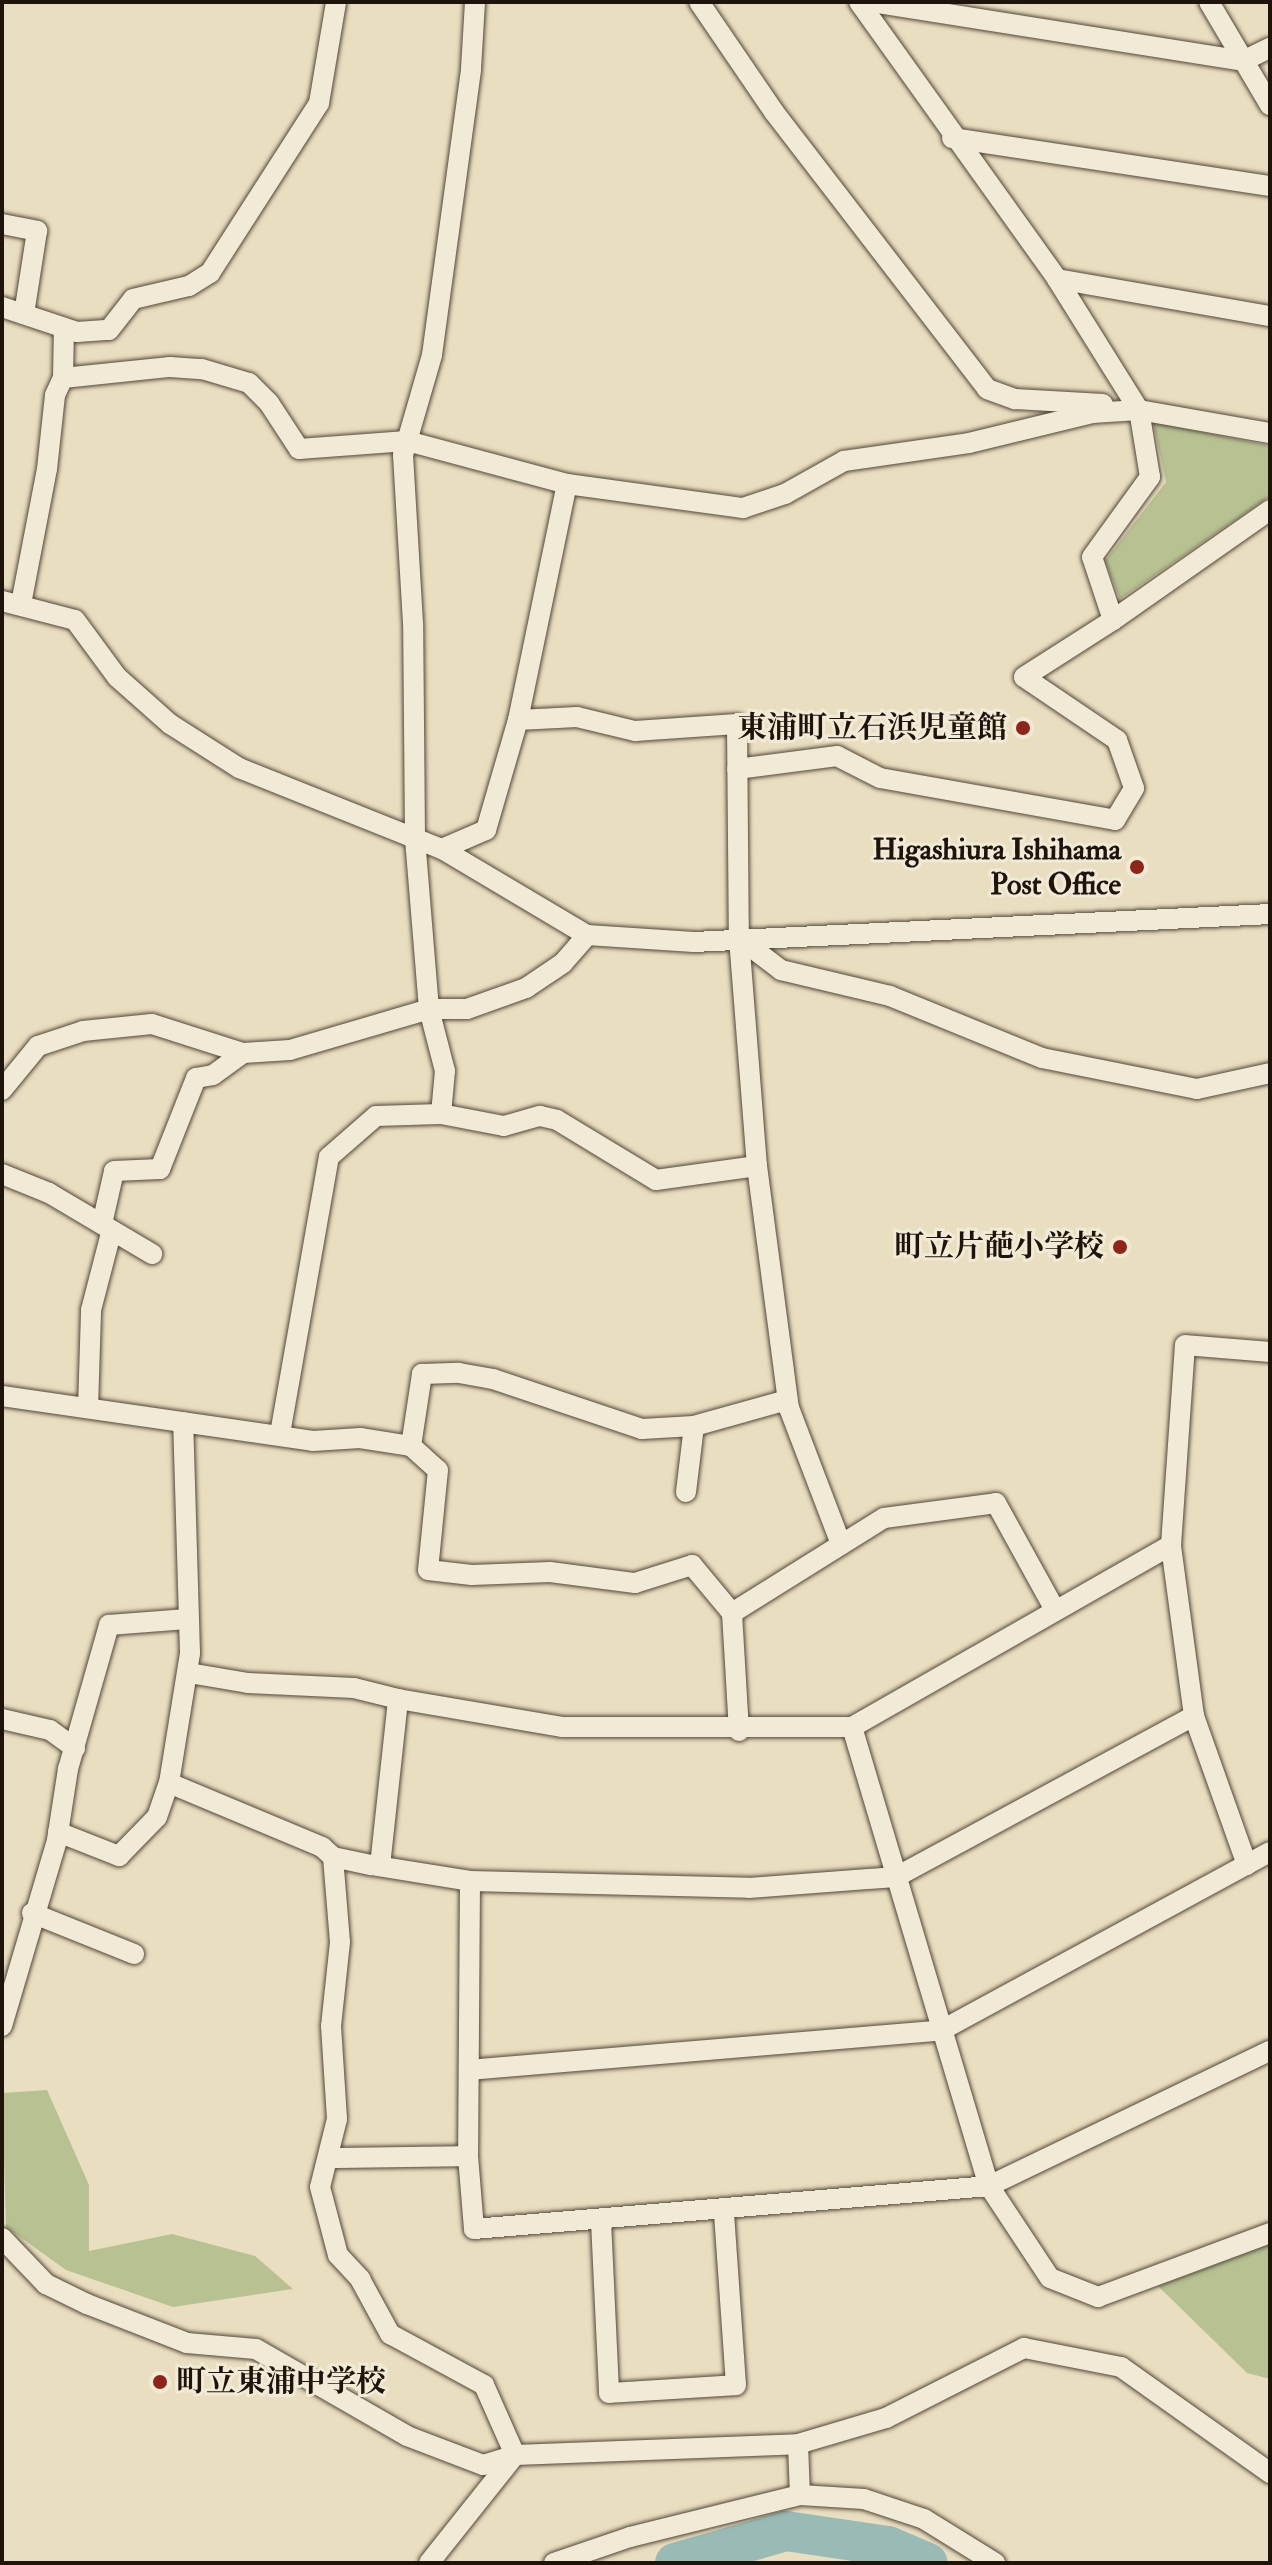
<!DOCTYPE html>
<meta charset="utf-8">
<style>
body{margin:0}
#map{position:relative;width:1272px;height:2565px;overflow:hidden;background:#eadec0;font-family:"IM FELL Double Pica","Noto Serif JP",serif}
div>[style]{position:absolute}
.green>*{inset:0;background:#b7c192}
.river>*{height:40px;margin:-20px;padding:0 20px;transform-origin:20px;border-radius:20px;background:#98bcb5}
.roads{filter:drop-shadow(0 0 2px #524638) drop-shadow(0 0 2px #524638)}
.street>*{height:20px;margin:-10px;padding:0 10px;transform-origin:10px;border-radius:10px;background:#f1ead6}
.dots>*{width:22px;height:22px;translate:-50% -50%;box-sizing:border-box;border:4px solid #f1ead6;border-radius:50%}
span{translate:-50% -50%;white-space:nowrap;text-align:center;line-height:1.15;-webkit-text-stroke:6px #f1ead6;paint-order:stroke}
.poi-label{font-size:30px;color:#1f140b;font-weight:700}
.right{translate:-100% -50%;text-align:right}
.left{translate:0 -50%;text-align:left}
.frame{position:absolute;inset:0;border:4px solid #1f140b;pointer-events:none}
</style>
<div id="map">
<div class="green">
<div style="clip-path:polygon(1153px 422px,1270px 446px,1270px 496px,1120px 599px,1105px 561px,1166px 482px)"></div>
<div style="clip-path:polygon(47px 2090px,89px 2185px,89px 2251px,172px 2234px,255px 2256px,293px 2289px,173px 2307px,66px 2270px,6px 2227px,2px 2093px)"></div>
<div style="clip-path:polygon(1270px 2244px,1270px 2379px,1247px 2373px,1158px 2286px)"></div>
</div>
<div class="river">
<div style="left:675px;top:2563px;width:116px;rotate:-16.1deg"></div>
<div style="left:786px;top:2531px;width:103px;rotate:8.4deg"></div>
<div style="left:888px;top:2546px;width:43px;rotate:23deg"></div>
</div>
<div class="roads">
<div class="street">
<div style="left:699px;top:2px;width:133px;rotate:55.7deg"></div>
<div style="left:774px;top:112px;width:349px;rotate:52.4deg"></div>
<div style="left:987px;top:389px;width:30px;rotate:20deg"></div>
<div style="left:1015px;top:399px;width:88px;rotate:3.3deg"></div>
<div style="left:859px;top:2px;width:340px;rotate:54.4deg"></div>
<div style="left:1057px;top:279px;width:155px;rotate:58deg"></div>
<div style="left:1139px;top:410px;width:133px;rotate:10deg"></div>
<div style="left:872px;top:2px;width:376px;rotate:9deg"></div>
<div style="left:1243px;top:61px;width:30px;rotate:-26deg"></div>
<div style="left:1209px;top:2px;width:120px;rotate:59.4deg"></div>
<div style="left:952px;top:138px;width:322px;rotate:8.6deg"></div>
<div style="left:2px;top:224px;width:36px;rotate:11deg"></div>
<div style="left:37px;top:231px;width:84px;rotate:98.9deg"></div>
<div style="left:1057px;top:279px;width:216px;rotate:9.9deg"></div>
<div style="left:2px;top:307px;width:79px;rotate:18.4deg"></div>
<div style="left:77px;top:332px;width:32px;rotate:-4deg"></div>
<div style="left:109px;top:330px;width:39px;rotate:-52deg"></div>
<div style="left:133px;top:299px;width:57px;rotate:-13.1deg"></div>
<div style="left:189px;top:286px;width:25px;rotate:-32deg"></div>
<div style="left:210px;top:273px;width:202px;rotate:-57.3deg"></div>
<div style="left:319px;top:103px;width:102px;rotate:-80.4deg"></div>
<div style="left:63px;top:378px;width:108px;rotate:-5.9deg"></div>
<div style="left:170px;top:367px;width:32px;rotate:4deg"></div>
<div style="left:202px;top:369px;width:49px;rotate:16.6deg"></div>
<div style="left:249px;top:383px;width:28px;rotate:45deg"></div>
<div style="left:269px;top:403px;width:55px;rotate:56.9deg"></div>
<div style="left:299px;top:449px;width:108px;rotate:-4.2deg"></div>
<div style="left:407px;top:441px;width:166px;rotate:15deg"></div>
<div style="left:567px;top:484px;width:178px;rotate:7.8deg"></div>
<div style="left:743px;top:508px;width:44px;rotate:-18.4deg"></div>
<div style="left:785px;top:494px;width:68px;rotate:-29.2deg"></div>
<div style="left:844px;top:461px;width:126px;rotate:-8.2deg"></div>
<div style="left:969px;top:443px;width:127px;rotate:-13.7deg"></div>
<div style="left:1092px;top:413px;width:47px;rotate:-3.7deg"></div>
<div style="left:2px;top:601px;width:75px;rotate:14.6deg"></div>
<div style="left:75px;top:620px;width:71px;rotate:53.6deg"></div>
<div style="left:117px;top:677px;width:71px;rotate:41.6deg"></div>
<div style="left:170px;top:724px;width:82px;rotate:32.5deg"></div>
<div style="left:239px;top:768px;width:219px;rotate:21.8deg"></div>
<div style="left:442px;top:849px;width:169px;rotate:30.7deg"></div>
<div style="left:587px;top:935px;width:107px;rotate:3.7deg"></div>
<div style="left:694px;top:942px;width:577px;rotate:-2.78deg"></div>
<div style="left:21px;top:604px;width:137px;rotate:-79.1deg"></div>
<div style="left:47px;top:469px;width:74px;rotate:-83.8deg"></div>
<div style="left:55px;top:395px;width:19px;rotate:-65deg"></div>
<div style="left:63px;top:378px;width:50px;rotate:-88.9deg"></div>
<div style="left:1113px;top:620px;width:192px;rotate:-35deg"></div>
<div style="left:518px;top:720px;width:59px;rotate:-2.9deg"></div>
<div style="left:577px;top:717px;width:60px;rotate:13.6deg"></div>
<div style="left:635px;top:731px;width:102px;rotate:-3.9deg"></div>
<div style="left:737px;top:724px;width:214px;rotate:89.5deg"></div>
<div style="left:739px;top:938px;width:229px;rotate:85.5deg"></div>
<div style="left:757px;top:1166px;width:244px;rotate:82.5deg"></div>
<div style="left:789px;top:1408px;width:146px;rotate:69.1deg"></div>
<div style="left:737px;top:769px;width:101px;rotate:-7.4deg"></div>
<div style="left:837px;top:756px;width:48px;rotate:27.1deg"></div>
<div style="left:880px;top:778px;width:239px;rotate:10.1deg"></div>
<div style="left:1115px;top:820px;width:37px;rotate:-59deg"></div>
<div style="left:1134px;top:788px;width:51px;rotate:-109.5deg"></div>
<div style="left:1117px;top:740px;width:112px;rotate:-145.9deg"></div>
<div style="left:1024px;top:677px;width:106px;rotate:-32.6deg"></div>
<div style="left:1113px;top:620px;width:66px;rotate:-108.4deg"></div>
<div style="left:1092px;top:557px;width:99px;rotate:-54.1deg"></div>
<div style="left:1150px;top:477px;width:68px;rotate:-99.3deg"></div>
<div style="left:442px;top:849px;width:48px;rotate:-23.4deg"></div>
<div style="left:486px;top:830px;width:115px;rotate:-73.8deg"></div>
<div style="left:518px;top:720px;width:241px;rotate:-78.3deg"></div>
<div style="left:739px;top:938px;width:53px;rotate:37.3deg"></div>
<div style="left:781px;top:970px;width:112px;rotate:13.4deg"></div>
<div style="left:890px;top:996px;width:164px;rotate:22.2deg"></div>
<div style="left:1042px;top:1058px;width:158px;rotate:11.3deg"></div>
<div style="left:1197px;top:1089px;width:75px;rotate:-12.4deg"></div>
<div style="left:2px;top:1090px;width:57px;rotate:-50.7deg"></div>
<div style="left:38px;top:1046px;width:47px;rotate:-18.4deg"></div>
<div style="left:83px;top:1031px;width:69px;rotate:-5.8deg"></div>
<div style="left:152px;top:1024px;width:96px;rotate:17.7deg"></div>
<div style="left:243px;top:1053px;width:47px;rotate:-3.7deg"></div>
<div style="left:290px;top:1050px;width:145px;rotate:-16.4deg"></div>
<div style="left:429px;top:1009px;width:38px"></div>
<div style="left:467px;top:1009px;width:63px;rotate:-19.6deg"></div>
<div style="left:526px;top:988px;width:45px;rotate:-34deg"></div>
<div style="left:563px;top:963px;width:37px;rotate:-49deg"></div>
<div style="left:441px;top:1114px;width:43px;rotate:-84.7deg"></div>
<div style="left:445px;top:1071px;width:64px;rotate:-104.5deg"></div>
<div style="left:429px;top:1009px;width:173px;rotate:-94.7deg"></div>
<div style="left:415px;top:837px;width:214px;rotate:-90.5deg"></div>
<div style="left:413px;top:623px;width:168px;rotate:-93.4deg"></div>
<div style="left:403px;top:455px;width:104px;rotate:-73.8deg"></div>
<div style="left:432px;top:355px;width:289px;rotate:-82.2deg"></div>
<div style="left:471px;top:69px;width:67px;rotate:-86.6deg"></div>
<div style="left:2px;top:1174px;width:51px;rotate:22deg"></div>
<div style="left:49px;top:1193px;width:120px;rotate:30.6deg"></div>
<div style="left:102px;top:1224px;width:54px;rotate:-77.2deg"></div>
<div style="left:114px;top:1171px;width:46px;rotate:-2.5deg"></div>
<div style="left:160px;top:1169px;width:98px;rotate:-68.4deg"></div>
<div style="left:196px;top:1078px;width:17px;rotate:-10deg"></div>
<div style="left:213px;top:1075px;width:37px;rotate:-36deg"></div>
<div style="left:2px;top:1396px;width:314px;rotate:8.2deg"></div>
<div style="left:313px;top:1441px;width:47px;rotate:-3.7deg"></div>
<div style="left:360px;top:1438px;width:52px;rotate:8.9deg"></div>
<div style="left:411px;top:1446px;width:36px;rotate:42deg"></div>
<div style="left:438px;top:1470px;width:100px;rotate:95.7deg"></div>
<div style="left:428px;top:1570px;width:44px;rotate:6.5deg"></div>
<div style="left:472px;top:1575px;width:78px;rotate:-2.2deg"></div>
<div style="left:550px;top:1572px;width:86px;rotate:7.4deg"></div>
<div style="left:635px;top:1583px;width:60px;rotate:-17.5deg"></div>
<div style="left:692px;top:1565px;width:62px;rotate:50.2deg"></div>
<div style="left:88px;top:1408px;width:98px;rotate:-88.2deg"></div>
<div style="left:91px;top:1310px;width:80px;rotate:-75.4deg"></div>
<div style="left:280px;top:1434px;width:281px;rotate:-80deg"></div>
<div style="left:329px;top:1157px;width:62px;rotate:-41.1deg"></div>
<div style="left:376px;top:1116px;width:65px;rotate:-1.8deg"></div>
<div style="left:441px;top:1114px;width:64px;rotate:10.8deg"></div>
<div style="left:504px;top:1126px;width:37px;rotate:-16deg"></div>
<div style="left:540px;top:1116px;width:17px;rotate:13deg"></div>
<div style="left:557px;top:1120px;width:116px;rotate:31.2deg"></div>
<div style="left:656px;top:1180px;width:102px;rotate:-7.9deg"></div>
<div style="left:411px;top:1446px;width:73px;rotate:-81.3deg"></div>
<div style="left:422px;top:1374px;width:37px;rotate:-2deg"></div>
<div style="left:459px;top:1373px;width:35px;rotate:10deg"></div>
<div style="left:493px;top:1379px;width:157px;rotate:18.6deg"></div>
<div style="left:642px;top:1429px;width:52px;rotate:-3.3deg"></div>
<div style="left:694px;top:1426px;width:97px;rotate:-15.6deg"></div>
<div style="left:686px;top:1492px;width:66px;rotate:-83.1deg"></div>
<div style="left:189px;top:1673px;width:60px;rotate:9.6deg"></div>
<div style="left:248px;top:1683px;width:106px;rotate:2.7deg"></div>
<div style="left:354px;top:1688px;width:45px;rotate:14deg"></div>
<div style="left:2px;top:1719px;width:49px;rotate:12.9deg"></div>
<div style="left:50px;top:1730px;width:31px;rotate:36deg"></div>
<div style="left:852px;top:1727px;width:479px;rotate:73.4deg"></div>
<div style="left:989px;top:2186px;width:110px;rotate:56.5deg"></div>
<div style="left:1050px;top:2278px;width:52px;rotate:21.6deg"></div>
<div style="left:1098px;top:2297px;width:184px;rotate:-20.4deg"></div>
<div style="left:739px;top:1731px;width:118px;rotate:-93.4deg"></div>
<div style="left:732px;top:1613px;width:179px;rotate:-32deg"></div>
<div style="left:884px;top:1518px;width:113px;rotate:-7.6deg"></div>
<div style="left:996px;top:1503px;width:122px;rotate:61.1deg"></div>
<div style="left:169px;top:1783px;width:166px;rotate:22.7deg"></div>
<div style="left:322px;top:1847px;width:15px;rotate:42deg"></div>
<div style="left:333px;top:1857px;width:39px;rotate:12deg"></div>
<div style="left:371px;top:1865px;width:100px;rotate:9.2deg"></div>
<div style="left:470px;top:1881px;width:279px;rotate:1.4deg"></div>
<div style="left:749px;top:1888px;width:147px;rotate:-4.3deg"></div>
<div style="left:896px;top:1877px;width:339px;rotate:-28.4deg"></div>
<div style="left:58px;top:1832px;width:66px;rotate:21.5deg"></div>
<div style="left:119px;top:1856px;width:54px;rotate:-45.7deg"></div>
<div style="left:157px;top:1817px;width:36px;rotate:-71deg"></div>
<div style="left:169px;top:1783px;width:132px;rotate:-80.8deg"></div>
<div style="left:190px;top:1653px;width:231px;rotate:-91.7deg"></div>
<div style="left:333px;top:1857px;width:85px;rotate:85.3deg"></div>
<div style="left:340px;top:1942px;width:84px;rotate:96.1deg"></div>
<div style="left:331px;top:2026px;width:93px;rotate:86.3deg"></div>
<div style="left:337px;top:2119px;width:70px;rotate:104deg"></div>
<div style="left:320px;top:2187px;width:70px;rotate:75.2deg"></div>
<div style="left:338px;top:2255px;width:33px;rotate:47deg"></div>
<div style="left:360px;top:2279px;width:63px;rotate:61.4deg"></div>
<div style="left:390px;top:2334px;width:107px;rotate:28.5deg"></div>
<div style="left:484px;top:2385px;width:77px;rotate:66.1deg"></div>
<div style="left:1247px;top:1865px;width:158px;rotate:-109.6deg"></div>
<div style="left:1194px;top:1716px;width:173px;rotate:-97.7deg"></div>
<div style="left:1171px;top:1545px;width:200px;rotate:-86deg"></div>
<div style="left:1185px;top:1345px;width:85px;rotate:4.7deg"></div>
<div style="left:380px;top:1866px;width:168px;rotate:-83.8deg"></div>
<div style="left:398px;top:1699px;width:166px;rotate:9.7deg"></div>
<div style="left:562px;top:1727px;width:290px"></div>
<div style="left:852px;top:1727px;width:367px;rotate:-29.7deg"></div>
<div style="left:470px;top:1881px;width:275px;rotate:90.4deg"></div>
<div style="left:468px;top:2156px;width:73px;rotate:85.3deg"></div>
<div style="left:474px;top:2229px;width:517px;rotate:-4.77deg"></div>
<div style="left:989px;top:2186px;width:312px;rotate:-25.7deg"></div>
<div style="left:32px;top:1913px;width:110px;rotate:21.9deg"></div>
<div style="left:2px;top:2026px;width:194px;rotate:-73.5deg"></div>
<div style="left:57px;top:1840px;width:72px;rotate:-81.2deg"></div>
<div style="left:68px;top:1769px;width:150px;rotate:-74.1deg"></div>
<div style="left:109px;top:1625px;width:78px;rotate:-4.4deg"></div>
<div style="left:469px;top:2070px;width:475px;rotate:-4.8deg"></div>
<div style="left:942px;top:2030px;width:373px;rotate:-28.5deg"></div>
<div style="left:330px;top:2158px;width:138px;rotate:-0.8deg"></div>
<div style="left:601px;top:2221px;width:172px;rotate:87.3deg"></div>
<div style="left:609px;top:2393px;width:127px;rotate:-3.6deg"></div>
<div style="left:736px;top:2385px;width:173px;rotate:-94deg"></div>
<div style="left:2px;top:2238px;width:64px;rotate:46.3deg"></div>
<div style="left:46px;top:2284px;width:46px;rotate:26deg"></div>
<div style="left:87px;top:2304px;width:107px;rotate:21.3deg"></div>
<div style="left:187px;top:2343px;width:69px;rotate:5deg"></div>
<div style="left:256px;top:2349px;width:174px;rotate:29.9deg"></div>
<div style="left:407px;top:2436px;width:81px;rotate:20.9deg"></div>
<div style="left:483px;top:2465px;width:34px;rotate:-17deg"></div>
<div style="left:515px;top:2455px;width:283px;rotate:-2.2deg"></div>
<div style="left:798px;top:2444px;width:51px;rotate:87.8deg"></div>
<div style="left:798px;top:2444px;width:92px;rotate:-16.5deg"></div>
<div style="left:886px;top:2418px;width:155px;rotate:-26.9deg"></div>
<div style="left:1024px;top:2348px;width:99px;rotate:11.1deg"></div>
<div style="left:1121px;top:2367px;width:183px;rotate:35.4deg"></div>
<div style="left:429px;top:2563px;width:138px;rotate:-51.5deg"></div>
<div style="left:554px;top:2563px;width:80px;rotate:-18.9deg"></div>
<div style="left:630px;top:2537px;width:175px;rotate:-13.9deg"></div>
<div style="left:800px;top:2495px;width:64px;rotate:3.6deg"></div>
<div style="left:864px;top:2499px;width:63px;rotate:18.4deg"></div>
<div style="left:924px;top:2519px;width:84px;rotate:31.8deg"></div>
</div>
</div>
<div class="dots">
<div style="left:1023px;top:728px;background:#8f2418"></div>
<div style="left:1137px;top:867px;background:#8f2418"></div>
<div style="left:1120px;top:1247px;background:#8f2418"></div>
<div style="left:160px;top:2382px;background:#8f2418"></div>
</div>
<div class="poi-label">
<span class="right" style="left:1007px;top:728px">東浦町立石浜児童館</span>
<span class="right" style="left:1121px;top:867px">Higashiura Ishihama<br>Post Office</span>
<span class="right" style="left:1104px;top:1247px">町立片葩小学校</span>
<span class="left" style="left:176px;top:2382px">町立東浦中学校</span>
</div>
<div class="frame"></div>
</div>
